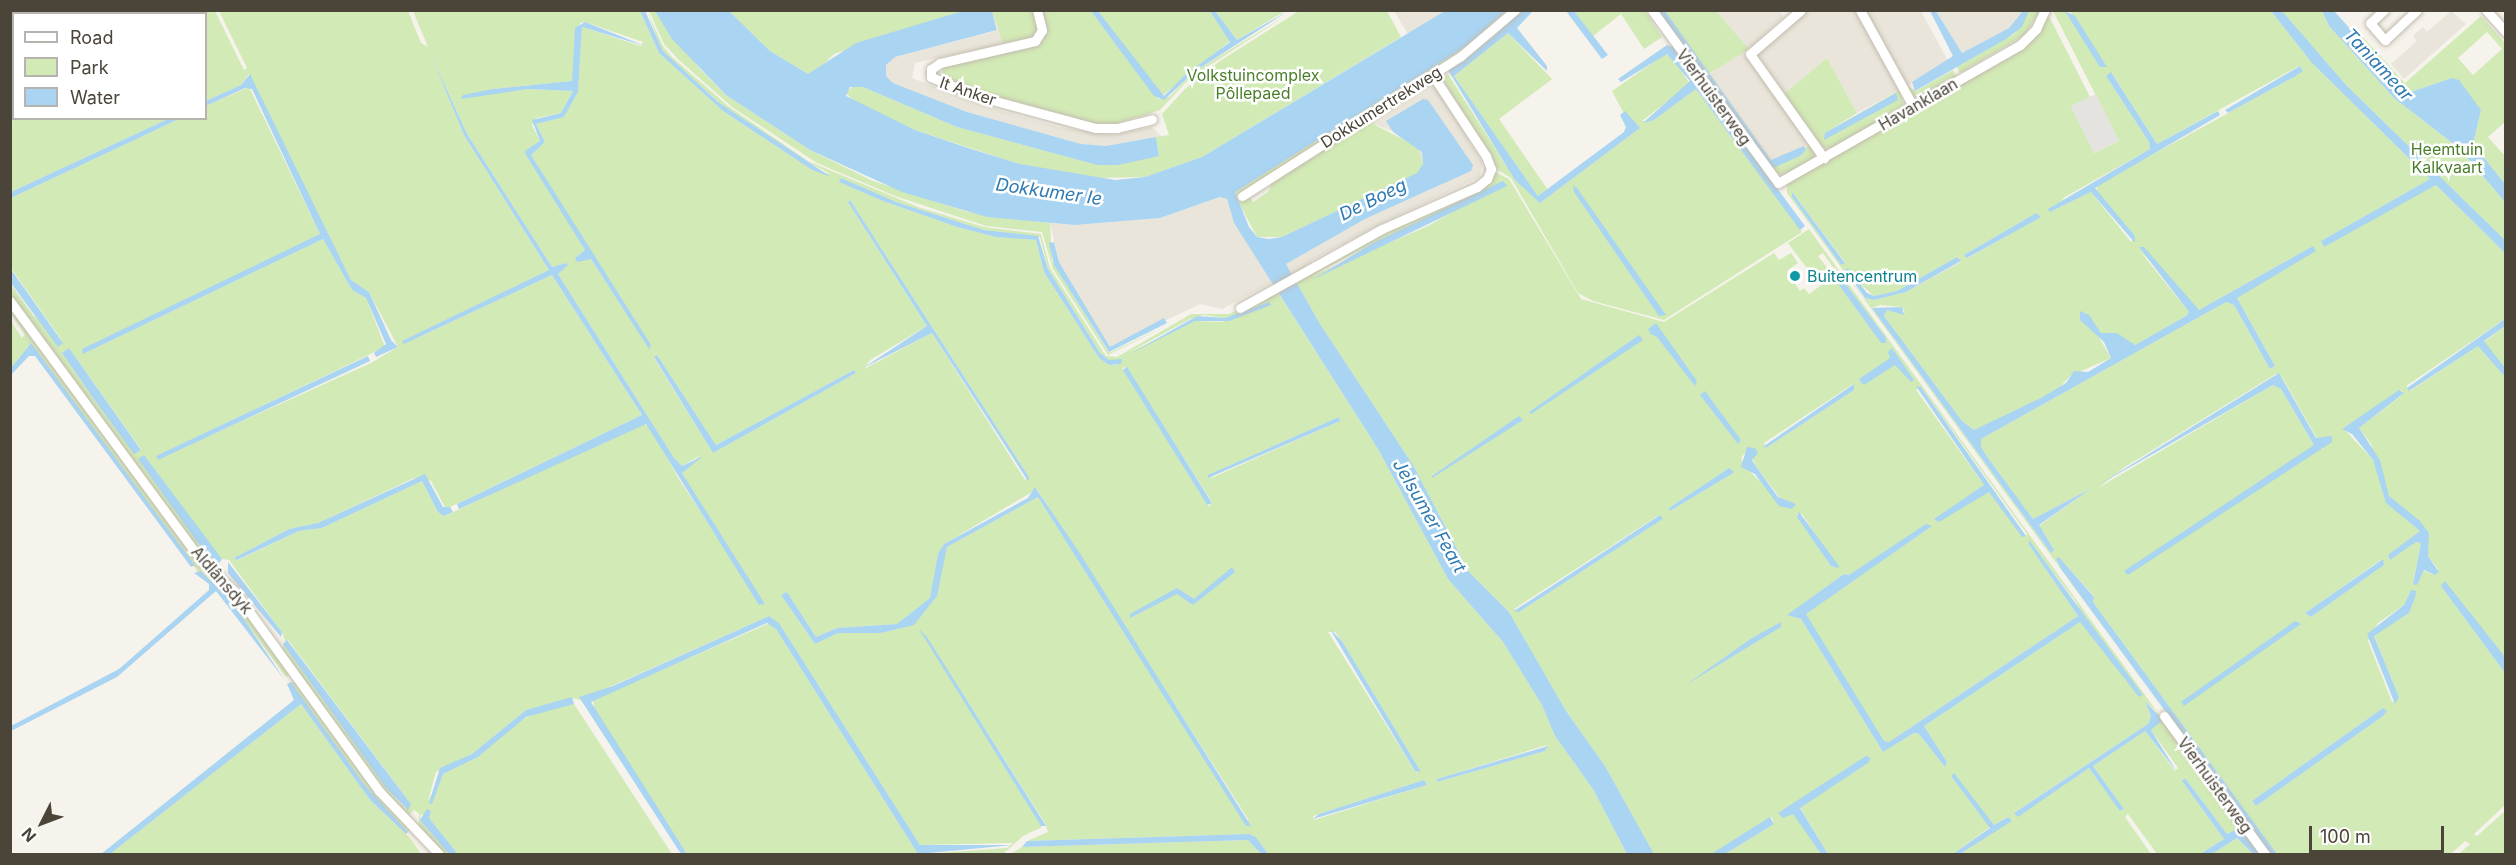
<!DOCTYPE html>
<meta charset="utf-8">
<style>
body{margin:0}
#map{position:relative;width:2516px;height:865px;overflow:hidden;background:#f6f3ec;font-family:Inter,sans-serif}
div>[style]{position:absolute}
.residential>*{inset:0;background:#eae5da;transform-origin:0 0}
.green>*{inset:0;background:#d2eab5}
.parking>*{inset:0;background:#e5e3e0;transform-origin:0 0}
.water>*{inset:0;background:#a9d4f2;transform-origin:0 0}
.roads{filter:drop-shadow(0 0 2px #c2bbae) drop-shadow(0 0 2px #c2bbae)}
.minor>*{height:9px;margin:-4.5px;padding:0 4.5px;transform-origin:4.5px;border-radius:4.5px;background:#fff}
.dots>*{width:16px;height:16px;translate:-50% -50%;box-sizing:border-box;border:3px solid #fff;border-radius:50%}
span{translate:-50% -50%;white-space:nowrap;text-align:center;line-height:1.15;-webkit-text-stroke:5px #fff;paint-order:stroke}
.park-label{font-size:16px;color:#4a7f2a}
.street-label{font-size:16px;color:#4b4439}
.culture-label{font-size:16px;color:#0d838f}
.left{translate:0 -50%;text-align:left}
.water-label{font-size:18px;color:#2e7ab2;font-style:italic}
.frame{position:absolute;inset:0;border:12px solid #4b4439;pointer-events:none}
.legend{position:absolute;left:12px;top:12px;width:195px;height:108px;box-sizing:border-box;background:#fff;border:2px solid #b7b4b0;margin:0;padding:8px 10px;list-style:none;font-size:18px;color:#4b4439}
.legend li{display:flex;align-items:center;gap:12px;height:30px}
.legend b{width:30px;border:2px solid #b7b4b0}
.north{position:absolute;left:12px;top:793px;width:60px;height:60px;-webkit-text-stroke:4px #fff;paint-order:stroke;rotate:228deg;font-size:16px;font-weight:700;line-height:24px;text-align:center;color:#4b4439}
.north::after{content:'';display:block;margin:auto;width:21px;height:27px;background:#4b4439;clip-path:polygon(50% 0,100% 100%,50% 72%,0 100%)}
.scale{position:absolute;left:2309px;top:826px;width:135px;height:27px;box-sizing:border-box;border:3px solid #4b4439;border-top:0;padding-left:8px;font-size:18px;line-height:21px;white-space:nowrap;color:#4b4439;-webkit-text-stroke:4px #fff;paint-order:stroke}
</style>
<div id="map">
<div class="residential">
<div style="clip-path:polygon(1394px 11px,1447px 11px,1408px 34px)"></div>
<div style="clip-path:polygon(1716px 11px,1781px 11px,1783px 17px,1749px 49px)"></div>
<div style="clip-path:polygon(1807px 11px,1856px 11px,1900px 90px,1857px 113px,1827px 58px,1784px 94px,1758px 55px)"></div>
<div style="clip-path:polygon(1865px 11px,1921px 11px,1948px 61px,1907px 86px)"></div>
<div style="clip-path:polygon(1936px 11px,2023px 11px,2009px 28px,1962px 53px)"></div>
<div style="clip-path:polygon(2451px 11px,2466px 24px,2404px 79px,2391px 64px,2417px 41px,2413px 36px,2423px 27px,2427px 32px)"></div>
<div style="clip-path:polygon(999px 30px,1003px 44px,915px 63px,912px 78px,984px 106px,1059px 127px,1112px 135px,1152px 127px,1162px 137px,1106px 146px,1081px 144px,967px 112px,893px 83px,886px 76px,886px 65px,895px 57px)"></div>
<div style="left:1742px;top:50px;width:115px;height:42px;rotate:54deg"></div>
<div style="clip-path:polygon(1426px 80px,1433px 83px,1482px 162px,1480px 177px,1380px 224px,1314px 259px,1293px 276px,1286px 264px,1365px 219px,1441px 185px,1387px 121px,1392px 131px,1373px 124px,1375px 112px)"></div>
<div style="clip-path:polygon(1221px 197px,1227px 199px,1234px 223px,1273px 282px,1222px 309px,1200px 304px,1110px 347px,1059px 262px,1050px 223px,1075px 225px,1160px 218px)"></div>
</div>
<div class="green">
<div style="clip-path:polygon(1641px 10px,1645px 11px,1662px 37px,1644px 49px,1621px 14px,1593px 36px,1574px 11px)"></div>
<div style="clip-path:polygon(evenodd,175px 11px,215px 11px,244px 70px,247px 68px,219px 11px,408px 11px,421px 43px,428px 47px,413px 11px,640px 11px,659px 53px,723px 111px,812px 170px,830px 174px,794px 154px,718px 102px,662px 51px,647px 11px,663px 46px,672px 57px,728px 106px,808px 161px,918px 207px,984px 227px,1041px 234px,1050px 268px,1106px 356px,1117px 357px,1191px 314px,1229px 314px,1277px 291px,1378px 449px,1448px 579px,1503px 642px,1542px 705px,1555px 736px,1593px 789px,1627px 854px,1268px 854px,1256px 837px,1249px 834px,1027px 841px,1048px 832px,1045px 823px,921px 629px,1042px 827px,1023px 836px,1003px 854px,924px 854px,1007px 848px,1013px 843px,920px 845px,779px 623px,769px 616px,580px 700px,572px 698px,526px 710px,472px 754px,436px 772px,434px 779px,428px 801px,443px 774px,478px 757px,516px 723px,537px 712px,574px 704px,672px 854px,458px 854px,429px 818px,421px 814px,420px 820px,449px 854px,442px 854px,419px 828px,419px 814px,414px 810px,407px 817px,390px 801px,281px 651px,285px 641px,282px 632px,229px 560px,222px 559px,205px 538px,144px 455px,198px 543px,218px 566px,215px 569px,205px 560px,11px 297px,10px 283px,33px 315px,63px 342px,11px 268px,11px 198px,179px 119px,206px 118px,206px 106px,249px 87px,320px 234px,83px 354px,323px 239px,352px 290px,366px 298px,385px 347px,157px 456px,158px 459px,371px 363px,398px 347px,369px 292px,351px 280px,249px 74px,241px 85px,206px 101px,206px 14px,163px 13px,175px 11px,585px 22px,643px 42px,641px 46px,582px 27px,578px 92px,564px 117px,536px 124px,545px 142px,531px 155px,649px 348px,591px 259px,575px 258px,585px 250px,526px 151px,540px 141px,532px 125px,536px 118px,561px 113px,573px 91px,528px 89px,461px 97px,493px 89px,572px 81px,580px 23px,585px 22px,175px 11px,431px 55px,467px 134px,552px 267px,566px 263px,558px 274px,674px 458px,682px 466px,699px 456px,682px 473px,762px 605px,679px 479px,650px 427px,642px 423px,445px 516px,438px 512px,422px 481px,322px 528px,299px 531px,238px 560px,234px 558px,289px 529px,318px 523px,414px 478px,431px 481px,446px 509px,642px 415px,552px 275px,415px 339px,403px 341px,549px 270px,464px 135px,431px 55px,175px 11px,841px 179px,896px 202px,984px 230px,1040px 237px,1048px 269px,1100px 353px,1109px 360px,1117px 360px,1117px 365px,1109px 365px,1099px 358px,1044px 272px,1036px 240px,996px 237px,957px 227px,883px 201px,840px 182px,841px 179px,175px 11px,850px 200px,1029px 477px,1025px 480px,932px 333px,864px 369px,870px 360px,927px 326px,848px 202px,850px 200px,175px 11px,1269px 302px,1222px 322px,1195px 321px,1128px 353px,1190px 319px,1203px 315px,1225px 318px,1269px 302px,175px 11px,69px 348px,141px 449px,141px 450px,134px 453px,96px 402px,62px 353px,69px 348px,175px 11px,657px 355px,716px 445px,854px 370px,856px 373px,713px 453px,654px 358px,657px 355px,175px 11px,1126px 367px,1212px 502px,1209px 507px,1122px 368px,1126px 367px,175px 11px,1339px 417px,1340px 421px,1209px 479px,1222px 469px,1339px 417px,175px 11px,1037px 489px,1248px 819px,1248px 827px,1038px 497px,947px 547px,934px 600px,916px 620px,901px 628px,881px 633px,838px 633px,815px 644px,781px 595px,787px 592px,816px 637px,837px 628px,897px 624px,930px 598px,944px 544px,1037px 489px,175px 11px,1328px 632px,1335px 632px,1342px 641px,1421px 772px,1415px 771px,1328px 632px,175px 11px,288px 640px,409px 801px,406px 809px,386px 788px,283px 644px,288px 640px,175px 11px,1547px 745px,1545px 751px,1437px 782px,1437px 779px,1547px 745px,175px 11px,1424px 780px,1427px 785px,1314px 820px,1313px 816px,1319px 814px,1424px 780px)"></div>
<div style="clip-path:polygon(649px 11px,655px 11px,700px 69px,726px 95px,810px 150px,873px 181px,968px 212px,1050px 223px,1052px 261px,1109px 353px,1166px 326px,1108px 355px,1053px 269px,1042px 232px,986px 226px,895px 196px,817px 163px,732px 107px,679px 60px,664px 44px)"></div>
<div style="clip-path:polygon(729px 11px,963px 11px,834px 54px,815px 73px,808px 74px,770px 51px)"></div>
<div style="clip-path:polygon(992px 11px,1034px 11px,1039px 29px,1034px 38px,1003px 44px)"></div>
<div style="clip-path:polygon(1040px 11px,1091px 11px,1158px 99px,1169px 97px,1194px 72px,1293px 11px,1190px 78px,1160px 110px,1116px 124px,1097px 125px,979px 93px,941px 78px,943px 67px,1039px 43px,1046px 30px)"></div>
<div style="clip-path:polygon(1098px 11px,1210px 11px,1231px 40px,1162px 96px)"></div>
<div style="clip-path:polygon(1215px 11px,1285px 11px,1237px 40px)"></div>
<div style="clip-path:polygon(1299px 11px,1387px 11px,1401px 37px,1202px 157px,1145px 177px,1095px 178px,1019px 164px,915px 130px,855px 102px,846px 93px,854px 85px,863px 87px,957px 127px,1097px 165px,1159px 156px,1156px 137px,1169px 135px,1162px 114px,1185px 89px,1220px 61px)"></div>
<div style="clip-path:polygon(1506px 11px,1512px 11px,1470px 47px,1237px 196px,1235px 192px,1465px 47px)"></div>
<div style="clip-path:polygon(1665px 11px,1716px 11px,1749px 49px,1708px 74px)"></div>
<div style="clip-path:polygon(2029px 11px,2040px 11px,2025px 35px,1960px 73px,1957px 67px,2014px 34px)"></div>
<div style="clip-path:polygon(evenodd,2053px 11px,2065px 11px,2106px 66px,2070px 11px,2271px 11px,2312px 63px,2430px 179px,2321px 241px,2436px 185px,2505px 253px,2505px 319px,2406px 386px,2410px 391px,2478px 346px,2505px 377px,2505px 657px,2441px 586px,2505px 673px,2505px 805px,2474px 834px,2477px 836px,2505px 811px,2505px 854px,2459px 854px,2470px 844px,2465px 841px,2451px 854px,2277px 854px,2093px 602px,2094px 596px,2059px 557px,2057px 562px,2061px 569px,2268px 854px,1787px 193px,1787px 183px,2021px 51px,2049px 16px,2090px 97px,2071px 106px,2094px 153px,2119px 141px,2053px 11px,2299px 66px,2303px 71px,2294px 77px,2097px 185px,2097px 192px,2135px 236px,2131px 242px,2091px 192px,2050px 212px,2065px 197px,2150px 149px,2149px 142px,2106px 76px,2112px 73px,2157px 144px,2299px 66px,2053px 11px,1792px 192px,1845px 262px,1841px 265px,1792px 197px,1792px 192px,2053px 11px,2036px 213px,2040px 217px,1968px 258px,1964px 255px,2036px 213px,2053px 11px,2313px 246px,2237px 298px,2275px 366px,2270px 369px,2234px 305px,2226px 302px,1981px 439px,1981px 447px,1988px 458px,2033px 519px,2092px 488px,2039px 526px,2053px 548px,2051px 553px,1872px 308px,1880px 305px,1902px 307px,1905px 313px,1887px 310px,1884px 316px,1962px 421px,1974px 430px,2004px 419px,2058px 389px,2070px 376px,2111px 358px,2084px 312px,2101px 333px,2135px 345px,2186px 316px,2189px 312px,2139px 250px,2199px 310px,2313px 246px,2053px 11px,1957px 257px,1961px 262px,1906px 292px,1874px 300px,1864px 298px,1845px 271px,1874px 296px,1897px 291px,1957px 257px,2053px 11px,2276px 374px,2282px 377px,2323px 449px,2311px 448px,2314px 445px,2281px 389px,2273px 385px,2098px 488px,2125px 467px,2276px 374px,2053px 11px,2402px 390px,2401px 396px,2359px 428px,2371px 444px,2389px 496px,2428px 533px,2428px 556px,2438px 569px,2435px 575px,2424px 571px,2413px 583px,2421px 543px,2416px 542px,2391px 559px,2388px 556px,2420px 531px,2392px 507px,2373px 460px,2343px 428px,2402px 390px,2053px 11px,2382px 559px,2384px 565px,2311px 617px,2305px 613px,2382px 559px,2053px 11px,2411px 590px,2415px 598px,2409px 613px,2374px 635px,2399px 697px,2392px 702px,2368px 641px,2378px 623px,2404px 605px,2411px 590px,2053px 11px,2383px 708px,2386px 711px,2383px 716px,2256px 806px,2252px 801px,2383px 708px)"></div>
<div style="clip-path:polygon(2282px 11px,2322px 11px,2329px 26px,2394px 98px,2459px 148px,2505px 202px,2505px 240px,2347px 86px)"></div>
<div style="clip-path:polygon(evenodd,2481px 16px,2505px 43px,2505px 122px,2488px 137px,2505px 156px,2505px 184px,2473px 144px,2481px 110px,2452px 78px,2408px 93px,2356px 37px,2360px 34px,2405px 83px,2481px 16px,2487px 32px,2502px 49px,2473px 75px,2458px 58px,2487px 32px)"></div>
<div style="clip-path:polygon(1508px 33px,1552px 79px,1499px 119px,1548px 190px,1538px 196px,1454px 76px)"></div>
<div style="clip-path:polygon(1664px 55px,1671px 55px,1690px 84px,1642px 121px,1654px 120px,1696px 89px,1802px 232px,1664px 320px,1593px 301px,1578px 293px,1511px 178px,1495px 168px,1442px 78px,1448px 74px,1513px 176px,1540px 203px,1640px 128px,1623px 112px,1612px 91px)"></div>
<div style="clip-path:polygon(1827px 58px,1857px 113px,1825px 133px,1900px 90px,1904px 106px,1831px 149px,1823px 148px,1784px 94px)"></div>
<div style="clip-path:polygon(13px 70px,14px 118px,168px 119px,11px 192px)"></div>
<div style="clip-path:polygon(1953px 70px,1956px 77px,1920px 98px,1913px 96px,1907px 86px,1916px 91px)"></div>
<div style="clip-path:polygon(1375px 112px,1373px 124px,1418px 147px,1423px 164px,1418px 173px,1282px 237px,1257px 237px,1238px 201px,1249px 196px,1253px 202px,1268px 192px,1273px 180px)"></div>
<div style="clip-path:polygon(1809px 143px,1815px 151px,1813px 158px,1787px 174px,1776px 174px,1768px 166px,1803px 152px)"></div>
<div style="clip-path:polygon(evenodd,1493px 171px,1509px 179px,1581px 299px,1664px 322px,1774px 253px,1779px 260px,1791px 253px,1798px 263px,1787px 271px,1800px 291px,1804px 288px,1809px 294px,1833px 277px,1881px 342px,1886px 343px,1823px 253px,1818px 256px,1832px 274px,1818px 283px,1788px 243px,1809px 229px,2241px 828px,2227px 834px,2185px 778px,2182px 781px,2224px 839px,2200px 854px,2157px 854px,2128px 814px,2125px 817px,2151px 854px,1960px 854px,2011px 821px,2007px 817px,1994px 825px,1951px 776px,1990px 827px,1953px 854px,1828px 854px,1800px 807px,1868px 763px,1778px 813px,1794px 814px,1821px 854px,1725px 854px,1774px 824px,1772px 817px,1711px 854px,1654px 854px,1605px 766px,1566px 711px,1509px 612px,1469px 572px,1413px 465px,1320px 324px,1295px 280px,1384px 232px,1440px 208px,1493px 171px,1506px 181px,1428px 226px,1312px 276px,1373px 243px,1506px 181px,1493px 171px,1853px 384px,1854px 390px,1766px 448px,1764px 443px,1853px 384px,1493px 171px,1921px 387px,2027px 534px,2026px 536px,1989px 491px,1934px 520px,1984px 485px,1916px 390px,1921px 387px,1493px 171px,1749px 447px,1755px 465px,1787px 507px,1745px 467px,1741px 458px,1749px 447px,1493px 171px,1729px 468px,1730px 475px,1670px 511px,1669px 508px,1729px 468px,1493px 171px,1797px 514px,1802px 514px,1838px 568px,1831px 566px,1797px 514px,1493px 171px,1659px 515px,1663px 519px,1519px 612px,1514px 609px,1659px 515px,1493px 171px,1932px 526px,1805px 614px,1884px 741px,1889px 742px,2078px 616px,2029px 545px,2029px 541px,2076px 602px,2086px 625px,2080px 622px,1924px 726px,1947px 762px,1945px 767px,1919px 734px,1914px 733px,1883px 752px,1801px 619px,1788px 615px,1844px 574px,1849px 575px,1932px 526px,1493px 171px,2145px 701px,2157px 712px,2151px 730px,2178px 768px,2175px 771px,2145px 731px,2093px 766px,2124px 809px,2121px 811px,2089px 768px,2018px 816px,2015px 812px,2148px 724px,2151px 716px,2145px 701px)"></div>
<div style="clip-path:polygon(10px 304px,202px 564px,228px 588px,292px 673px,286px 677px,221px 588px,198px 572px,31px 343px,11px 368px,11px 321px,22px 338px,25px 334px,11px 314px)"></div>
<div style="clip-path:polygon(2505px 326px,2505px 368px,2484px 342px)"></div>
<div style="clip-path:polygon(770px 623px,776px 629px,918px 854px,687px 854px,595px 711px,593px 700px)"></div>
<div style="clip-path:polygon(297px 681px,410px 829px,408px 832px,364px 784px,291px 682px)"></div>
<div style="clip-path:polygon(301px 704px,370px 800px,411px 839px,421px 854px,110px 854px)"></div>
<div style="clip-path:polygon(2237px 838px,2253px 854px,2212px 854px)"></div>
<div style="clip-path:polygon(1248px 840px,1261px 854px,1011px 854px,1022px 847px)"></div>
</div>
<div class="parking">
<div style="left:2096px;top:94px;width:52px;height:28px;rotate:64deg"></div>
</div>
<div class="water">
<div style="clip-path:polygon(11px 10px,107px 10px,107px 11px,14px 14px,11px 55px)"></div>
<div style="clip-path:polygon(640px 11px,645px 11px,663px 51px,718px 102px,831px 177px,812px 170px,723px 111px,659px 53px)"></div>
<div style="clip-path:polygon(655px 11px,729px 11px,770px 51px,808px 74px,856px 43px,963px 11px,992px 11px,997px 30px,895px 57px,886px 65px,886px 76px,893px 83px,967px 112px,1081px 144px,1106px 146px,1156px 137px,1159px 156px,1118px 165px,1097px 165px,957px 127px,863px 87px,850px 87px,846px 96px,915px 130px,968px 148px,1020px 164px,1115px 180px,1145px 177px,1202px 157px,1445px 11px,1506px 11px,1465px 47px,1235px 192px,1249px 227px,1257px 237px,1269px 239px,1282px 237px,1417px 173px,1423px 164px,1422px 152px,1393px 132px,1386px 121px,1423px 99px,1428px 100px,1473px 165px,1471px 171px,1365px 219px,1286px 264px,1320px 324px,1413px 465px,1469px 572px,1509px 612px,1566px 711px,1605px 766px,1654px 854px,1627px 854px,1593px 789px,1555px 736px,1542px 705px,1503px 642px,1448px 579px,1378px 449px,1234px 223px,1227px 199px,1220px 197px,1160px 218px,1075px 225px,987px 217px,902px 192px,810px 150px,726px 95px,672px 39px)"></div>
<div style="clip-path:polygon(1091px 11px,1098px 11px,1164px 96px,1185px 75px,1230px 42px,1210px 11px,1215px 11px,1237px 40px,1288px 11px,1194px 72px,1164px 100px,1154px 96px)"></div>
<div style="clip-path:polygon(1521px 11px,1533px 11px,1517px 28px,1547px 66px,1547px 71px,1508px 33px,1454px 76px,1538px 196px,1624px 132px,1626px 127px,1620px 115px,1625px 111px,1640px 128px,1540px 203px,1515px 180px,1448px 70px,1493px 37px)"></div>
<div style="clip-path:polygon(1566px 11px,1574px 11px,1608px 55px,1602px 59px)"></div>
<div style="clip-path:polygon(1656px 11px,1665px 11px,1771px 160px,1804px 146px,1806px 150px,1800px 156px,1771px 169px)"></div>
<div style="clip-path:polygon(1930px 11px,1936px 11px,1962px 53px,2009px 28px,2023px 11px,2029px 11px,2022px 27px,2006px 39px,1915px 91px,1912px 82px,1953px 56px)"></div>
<div style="clip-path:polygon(2065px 11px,2075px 16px,2107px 67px,2100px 67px)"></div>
<div style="clip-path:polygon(2271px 11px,2282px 11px,2347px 86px,2505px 240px,2505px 253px,2436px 185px,2324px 247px,2321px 241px,2430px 179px,2312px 63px)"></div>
<div style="clip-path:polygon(2322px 11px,2334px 11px,2408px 93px,2452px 78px,2459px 80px,2481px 110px,2473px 144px,2505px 184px,2505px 202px,2459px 148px,2394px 98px,2329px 26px)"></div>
<div style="clip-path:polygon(585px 22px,645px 46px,582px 27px,578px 92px,564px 117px,536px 124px,545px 142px,531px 155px,651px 345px,649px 349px,591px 259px,577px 262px,575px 258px,585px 250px,526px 155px,525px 151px,540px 141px,532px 120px,561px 113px,573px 91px,528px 89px,461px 99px,463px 95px,493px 89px,572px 81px,575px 28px)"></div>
<div style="clip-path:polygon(1667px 45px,1673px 47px,1805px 226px,1800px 230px,1696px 89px,1654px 120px,1643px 123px,1690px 81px,1667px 54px,1621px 82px,1618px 79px)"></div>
<div style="clip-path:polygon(431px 55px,467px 134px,552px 267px,566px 263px,568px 265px,558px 274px,674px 458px,682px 466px,703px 456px,682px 473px,765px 604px,759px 605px,646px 424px,459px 509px,457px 504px,642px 415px,552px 275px,404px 344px,402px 341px,549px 270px,464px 135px)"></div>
<div style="clip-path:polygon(2300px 66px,2303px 71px,2294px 77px,2228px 113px,2225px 110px)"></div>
<div style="clip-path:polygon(2111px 72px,2157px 144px,2218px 111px,2220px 115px,2095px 188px,2135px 236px,2135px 243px,2091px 192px,2050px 212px,2048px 209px,2150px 149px,2149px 142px,2106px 76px)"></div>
<div style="clip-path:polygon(250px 74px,351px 280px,369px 292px,391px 340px,398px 347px,376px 357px,374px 353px,386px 344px,366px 298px,352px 290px,323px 239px,83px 354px,82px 349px,320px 234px,252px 89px,245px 88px,206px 106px,206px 101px,241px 85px)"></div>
<div style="clip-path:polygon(1896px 93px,1898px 100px,1824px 140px,1825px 133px)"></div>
<div style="clip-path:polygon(168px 119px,179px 119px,11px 198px,11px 192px)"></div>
<div style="clip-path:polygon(841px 178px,896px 202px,984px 230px,1038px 236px,1048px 269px,1100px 353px,1109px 360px,1122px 359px,1121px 364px,1109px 365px,1099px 358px,1044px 272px,1036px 240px,996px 237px,957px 227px,883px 201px,839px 182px)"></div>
<div style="clip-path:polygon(1503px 181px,1507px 186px,1312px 280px,1373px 243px)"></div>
<div style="clip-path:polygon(1573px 185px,1577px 188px,1666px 315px,1659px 316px,1574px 192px)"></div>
<div style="clip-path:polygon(1792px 192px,1845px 263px,1841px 265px,1792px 197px)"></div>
<div style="clip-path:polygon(850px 200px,1029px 477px,1028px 481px,932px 333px,863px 368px,927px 326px,848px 202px)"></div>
<div style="clip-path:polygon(2036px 213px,2041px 217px,1967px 258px,1964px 255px)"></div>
<div style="clip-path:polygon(1054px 242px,1059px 262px,1110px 347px,1164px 318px,1167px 323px,1109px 352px,1054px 265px,1049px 243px)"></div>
<div style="clip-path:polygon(2313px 246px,2316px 251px,2237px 298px,2275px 366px,2270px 369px,2234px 305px,2226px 302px,1981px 439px,1981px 447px,1988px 458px,2033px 519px,2092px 488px,2039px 525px,2054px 550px,2051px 553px,1872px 308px,1902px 307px,1904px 315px,1887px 310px,1884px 316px,1962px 421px,1974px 430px,2041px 398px,2066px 383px,2074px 371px,2088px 372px,2111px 358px,2104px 342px,2080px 320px,2080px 311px,2089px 315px,2101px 333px,2117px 333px,2135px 345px,2186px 316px,2189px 312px,2139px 247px,2144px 247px,2199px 310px)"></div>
<div style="clip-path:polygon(1957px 257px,1961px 261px,1906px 292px,1874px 300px,1865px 298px,1845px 270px,1848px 268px,1867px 293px,1874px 296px,1897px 291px)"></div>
<div style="clip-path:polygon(10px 268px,63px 343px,58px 347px,11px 283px)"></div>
<div style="clip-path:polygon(1838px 274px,1886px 338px,1886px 343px,1881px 343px,1833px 277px)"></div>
<div style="clip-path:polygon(1269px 302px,1271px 305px,1229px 321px,1195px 321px,1128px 355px,1197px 316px,1225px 318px)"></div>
<div style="clip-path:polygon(2505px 319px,2505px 326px,2484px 341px,2505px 368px,2505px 377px,2478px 346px,2409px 391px,2407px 388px)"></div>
<div style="clip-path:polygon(1656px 323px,1697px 381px,1695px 386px,1657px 337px,1651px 334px,1648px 329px)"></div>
<div style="clip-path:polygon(1639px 335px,1643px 340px,1531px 414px,1529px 412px)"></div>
<div style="clip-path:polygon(31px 343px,156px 513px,195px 565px,191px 567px,35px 356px,29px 356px,11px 375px,11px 368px)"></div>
<div style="clip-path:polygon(69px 348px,141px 450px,134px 454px,96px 402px,62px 353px)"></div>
<div style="clip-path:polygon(1892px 348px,1914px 380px,1911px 382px,1895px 365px,1864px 385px,1861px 382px,1859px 379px,1890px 358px,1888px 352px)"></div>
<div style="clip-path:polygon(657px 355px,716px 445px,854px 370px,856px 373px,713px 453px,654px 357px)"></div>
<div style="clip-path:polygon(368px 356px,370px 361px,158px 460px,156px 456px)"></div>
<div style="left:1127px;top:367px;width:160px;height:5px;rotate:58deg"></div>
<div style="clip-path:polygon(2279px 373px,2316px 438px,2332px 436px,2332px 442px,2128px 575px,2124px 571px,2314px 445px,2281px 389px,2273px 385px,2097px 486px)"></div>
<div style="clip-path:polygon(1854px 384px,1854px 390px,1766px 448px,1764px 446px)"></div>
<div style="clip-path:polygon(1916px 386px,1921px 387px,2026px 536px,2022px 537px,1989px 492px,1939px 522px,1934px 519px,1984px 485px)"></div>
<div style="clip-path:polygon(2399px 390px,2404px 393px,2359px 428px,2380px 460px,2389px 496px,2420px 521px,2429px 533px,2428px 556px,2439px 572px,2435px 575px,2424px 570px,2417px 585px,2413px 584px,2421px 543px,2416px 542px,2390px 560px,2388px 555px,2420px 531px,2386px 503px,2373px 460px,2352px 434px,2342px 429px)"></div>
<div style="clip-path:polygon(1705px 391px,1741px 440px,1738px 444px,1700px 395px)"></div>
<div style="clip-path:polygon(1519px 416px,1523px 420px,1432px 478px,1432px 476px)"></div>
<div style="clip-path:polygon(1339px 417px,1340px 421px,1208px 478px,1208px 475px)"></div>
<div style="clip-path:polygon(1747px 447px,1755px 448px,1758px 453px,1752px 460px,1755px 465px,1778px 497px,1796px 504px,1792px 509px,1779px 506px,1755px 474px,1741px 467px)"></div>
<div style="clip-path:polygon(144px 455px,222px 559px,218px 565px,198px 543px,138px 459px)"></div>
<div style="clip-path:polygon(1729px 468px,1734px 472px,1730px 475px,1670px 511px,1669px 508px)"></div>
<div style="clip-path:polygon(425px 474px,443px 507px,450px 507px,453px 512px,444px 516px,438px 512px,422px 481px,322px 528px,299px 531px,237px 560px,234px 558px,289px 529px,318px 523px)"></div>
<div style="clip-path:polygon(1035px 487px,1081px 555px,1251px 826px,1246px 826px,1038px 497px,947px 547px,937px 596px,914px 625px,881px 633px,838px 633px,815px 644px,781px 595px,787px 592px,816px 637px,837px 628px,897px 624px,930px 598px,938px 554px,944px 544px,1028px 498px)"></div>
<div style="clip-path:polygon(1799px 512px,1839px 566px,1838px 568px,1831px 566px,1797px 517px)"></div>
<div style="clip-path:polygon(1660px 515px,1663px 519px,1519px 612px,1514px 611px)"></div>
<div style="clip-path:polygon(1926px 524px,1932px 526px,1806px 614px,1884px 741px,1889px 742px,2078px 616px,2029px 545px,2029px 540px,2143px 695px,2139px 697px,2080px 622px,1924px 726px,1947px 762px,1945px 767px,1919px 734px,1914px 733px,1883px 752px,1801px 619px,1787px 615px,1844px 574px,1849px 575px)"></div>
<div style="clip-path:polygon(2059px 557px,2094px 597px,2093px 602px,2277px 854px,2270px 854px,2061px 569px,2056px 559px)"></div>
<div style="clip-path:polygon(2383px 559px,2384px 565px,2311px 617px,2305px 613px)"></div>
<div style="clip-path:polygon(228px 562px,282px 632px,281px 637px,228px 573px)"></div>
<div style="clip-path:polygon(1232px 567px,1235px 572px,1193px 605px,1177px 594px,1130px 618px,1130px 614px,1177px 588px,1194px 599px)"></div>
<div style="clip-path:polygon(200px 571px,229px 597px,284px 679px,216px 591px,117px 677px,11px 731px,11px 726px,119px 669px,209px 590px,209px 584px,194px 573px)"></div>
<div style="clip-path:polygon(2445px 581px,2505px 657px,2505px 673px,2441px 586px)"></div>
<div style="clip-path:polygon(2411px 590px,2416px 591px,2415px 598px,2409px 613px,2374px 636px,2399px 697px,2395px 704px,2367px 634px,2404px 605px)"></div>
<div style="clip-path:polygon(769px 616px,779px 623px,920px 845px,1013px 845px,918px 854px,776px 629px,767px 623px,591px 702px,687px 854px,681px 854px,579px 697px,613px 686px)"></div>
<div style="clip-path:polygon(2295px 621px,2301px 624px,2184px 706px,2181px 702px)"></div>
<div style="clip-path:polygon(1781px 622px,1781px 627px,1684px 686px,1752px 638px)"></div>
<div style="clip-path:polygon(919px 629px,927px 637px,1046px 826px,1041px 826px)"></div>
<div style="clip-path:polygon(1330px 629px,1342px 641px,1421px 772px,1415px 771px)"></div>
<div style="clip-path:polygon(287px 640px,411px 804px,408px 810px,386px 788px,283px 644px)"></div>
<div style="clip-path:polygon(291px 682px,364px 784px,408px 832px,406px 834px,370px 800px,301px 704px,110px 854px,101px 854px,294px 700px,287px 684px)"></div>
<div style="clip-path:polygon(572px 697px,574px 704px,526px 717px,478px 757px,443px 774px,432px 804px,429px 803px,440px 768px,472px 754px,526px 710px)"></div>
<div style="clip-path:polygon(2145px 701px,2163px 720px,2151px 730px,2177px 772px,2145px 731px,2093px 766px,2124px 809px,2120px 811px,2089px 768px,2018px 817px,2014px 813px,2148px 724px,2151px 716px)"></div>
<div style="clip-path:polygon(2383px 708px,2387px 711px,2383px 716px,2256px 806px,2252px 801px)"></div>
<div style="clip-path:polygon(1548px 746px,1545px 751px,1437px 782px,1437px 779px)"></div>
<div style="clip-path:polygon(1866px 756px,1871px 758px,1868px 763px,1800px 808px,1828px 854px,1821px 854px,1793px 814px,1783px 818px,1778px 813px)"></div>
<div style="clip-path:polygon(1954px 773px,1994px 825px,2008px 817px,2012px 821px,1960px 854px,1953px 854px,1990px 828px,1951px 776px)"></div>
<div style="clip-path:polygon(2185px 778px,2227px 834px,2241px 827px,2261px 854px,2253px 854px,2237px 838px,2212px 854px,2200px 854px,2224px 839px,2182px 781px)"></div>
<div style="clip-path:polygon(1424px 780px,1427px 785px,1313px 819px,1319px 814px)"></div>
<div style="clip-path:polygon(427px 809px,431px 811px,429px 818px,458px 854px,449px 854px,420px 820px)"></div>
<div style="clip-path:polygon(1770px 817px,1774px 824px,1725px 854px,1711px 854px)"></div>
<div style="clip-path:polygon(1249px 834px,1256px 837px,1268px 854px,1261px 854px,1248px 840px,1022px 847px,1027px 841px)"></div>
</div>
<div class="roads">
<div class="minor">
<div style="left:1037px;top:10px;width:21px;rotate:76deg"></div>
<div style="left:1042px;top:30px;width:13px;rotate:122deg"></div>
<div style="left:1035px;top:41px;width:98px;rotate:167deg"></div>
<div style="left:940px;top:63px;width:11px;rotate:146deg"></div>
<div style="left:931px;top:69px;width:8px;rotate:90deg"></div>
<div style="left:931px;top:77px;width:50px;rotate:22.4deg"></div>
<div style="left:977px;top:96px;width:123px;rotate:15.1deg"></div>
<div style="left:1096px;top:128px;width:21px"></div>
<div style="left:1117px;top:128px;width:36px;rotate:-14deg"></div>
<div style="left:1652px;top:10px;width:214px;rotate:53.9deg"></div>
<div style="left:1778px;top:183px;width:279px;rotate:-29.7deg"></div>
<div style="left:2020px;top:45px;width:23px;rotate:-45deg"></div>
<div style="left:2036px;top:29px;width:21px;rotate:-65deg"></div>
<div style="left:1801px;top:10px;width:67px;rotate:139.2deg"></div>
<div style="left:1750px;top:54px;width:128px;rotate:54.6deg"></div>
<div style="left:1860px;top:10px;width:110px;rotate:61.1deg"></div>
<div style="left:2384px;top:10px;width:19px;rotate:137deg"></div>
<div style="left:2370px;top:23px;width:23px;rotate:49deg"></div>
<div style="left:2385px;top:40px;width:44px;rotate:-43.2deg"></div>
<div style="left:2486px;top:10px;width:30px;rotate:48deg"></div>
<div style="left:1242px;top:196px;width:260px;rotate:-32.6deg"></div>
<div style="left:1461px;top:56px;width:71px;rotate:-40.4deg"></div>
<div style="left:10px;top:301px;width:323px;rotate:53.6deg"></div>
<div style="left:202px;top:561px;width:45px;rotate:43.2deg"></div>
<div style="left:235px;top:592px;width:246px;rotate:54.1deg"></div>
<div style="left:379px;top:791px;width:87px;rotate:46.4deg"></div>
<div style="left:1240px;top:308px;width:162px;rotate:-29.1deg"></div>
<div style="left:1382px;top:229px;width:104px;rotate:-23.9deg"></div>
<div style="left:1477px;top:187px;width:13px;rotate:-39deg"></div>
<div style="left:1487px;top:179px;width:11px;rotate:-68deg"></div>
<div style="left:1491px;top:169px;width:14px;rotate:-111deg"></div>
<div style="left:1486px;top:156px;width:98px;rotate:-123.4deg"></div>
<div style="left:2164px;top:716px;width:171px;rotate:53.8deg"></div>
</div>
</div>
<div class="dots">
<div style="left:1795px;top:276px;background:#0f9aa8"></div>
</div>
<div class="park-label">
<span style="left:1253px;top:84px">Volkstuincomplex<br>Pôllepaed</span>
<span style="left:2447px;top:158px">Heemtuin<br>Kalkvaart</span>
</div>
<div class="street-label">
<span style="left:968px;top:91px;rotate:19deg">It Anker</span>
<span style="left:1714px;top:97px;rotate:54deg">Vierhuisterweg</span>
<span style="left:1918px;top:104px;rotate:-30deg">Havanklaan</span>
<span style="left:1381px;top:107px;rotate:-32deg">Dokkumertrekweg</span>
<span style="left:222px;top:580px;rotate:49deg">Aldlânsdyk</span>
<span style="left:2215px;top:785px;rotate:54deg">Vierhuisterweg</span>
</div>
<div class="culture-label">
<span class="left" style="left:1807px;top:276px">Buitencentrum</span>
</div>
<div class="water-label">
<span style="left:2378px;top:65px;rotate:47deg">Taniamear</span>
<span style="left:1049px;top:192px;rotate:8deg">Dokkumer Ie</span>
<span style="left:1373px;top:200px;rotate:-26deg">De Boeg</span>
<span style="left:1429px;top:516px;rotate:60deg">Jelsumer Feart</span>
</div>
<div class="frame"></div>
<ul class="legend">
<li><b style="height:8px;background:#fff"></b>Road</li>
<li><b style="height:16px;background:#d2eab5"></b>Park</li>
<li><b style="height:16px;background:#a9d4f2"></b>Water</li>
</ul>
<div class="north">N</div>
<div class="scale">100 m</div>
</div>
